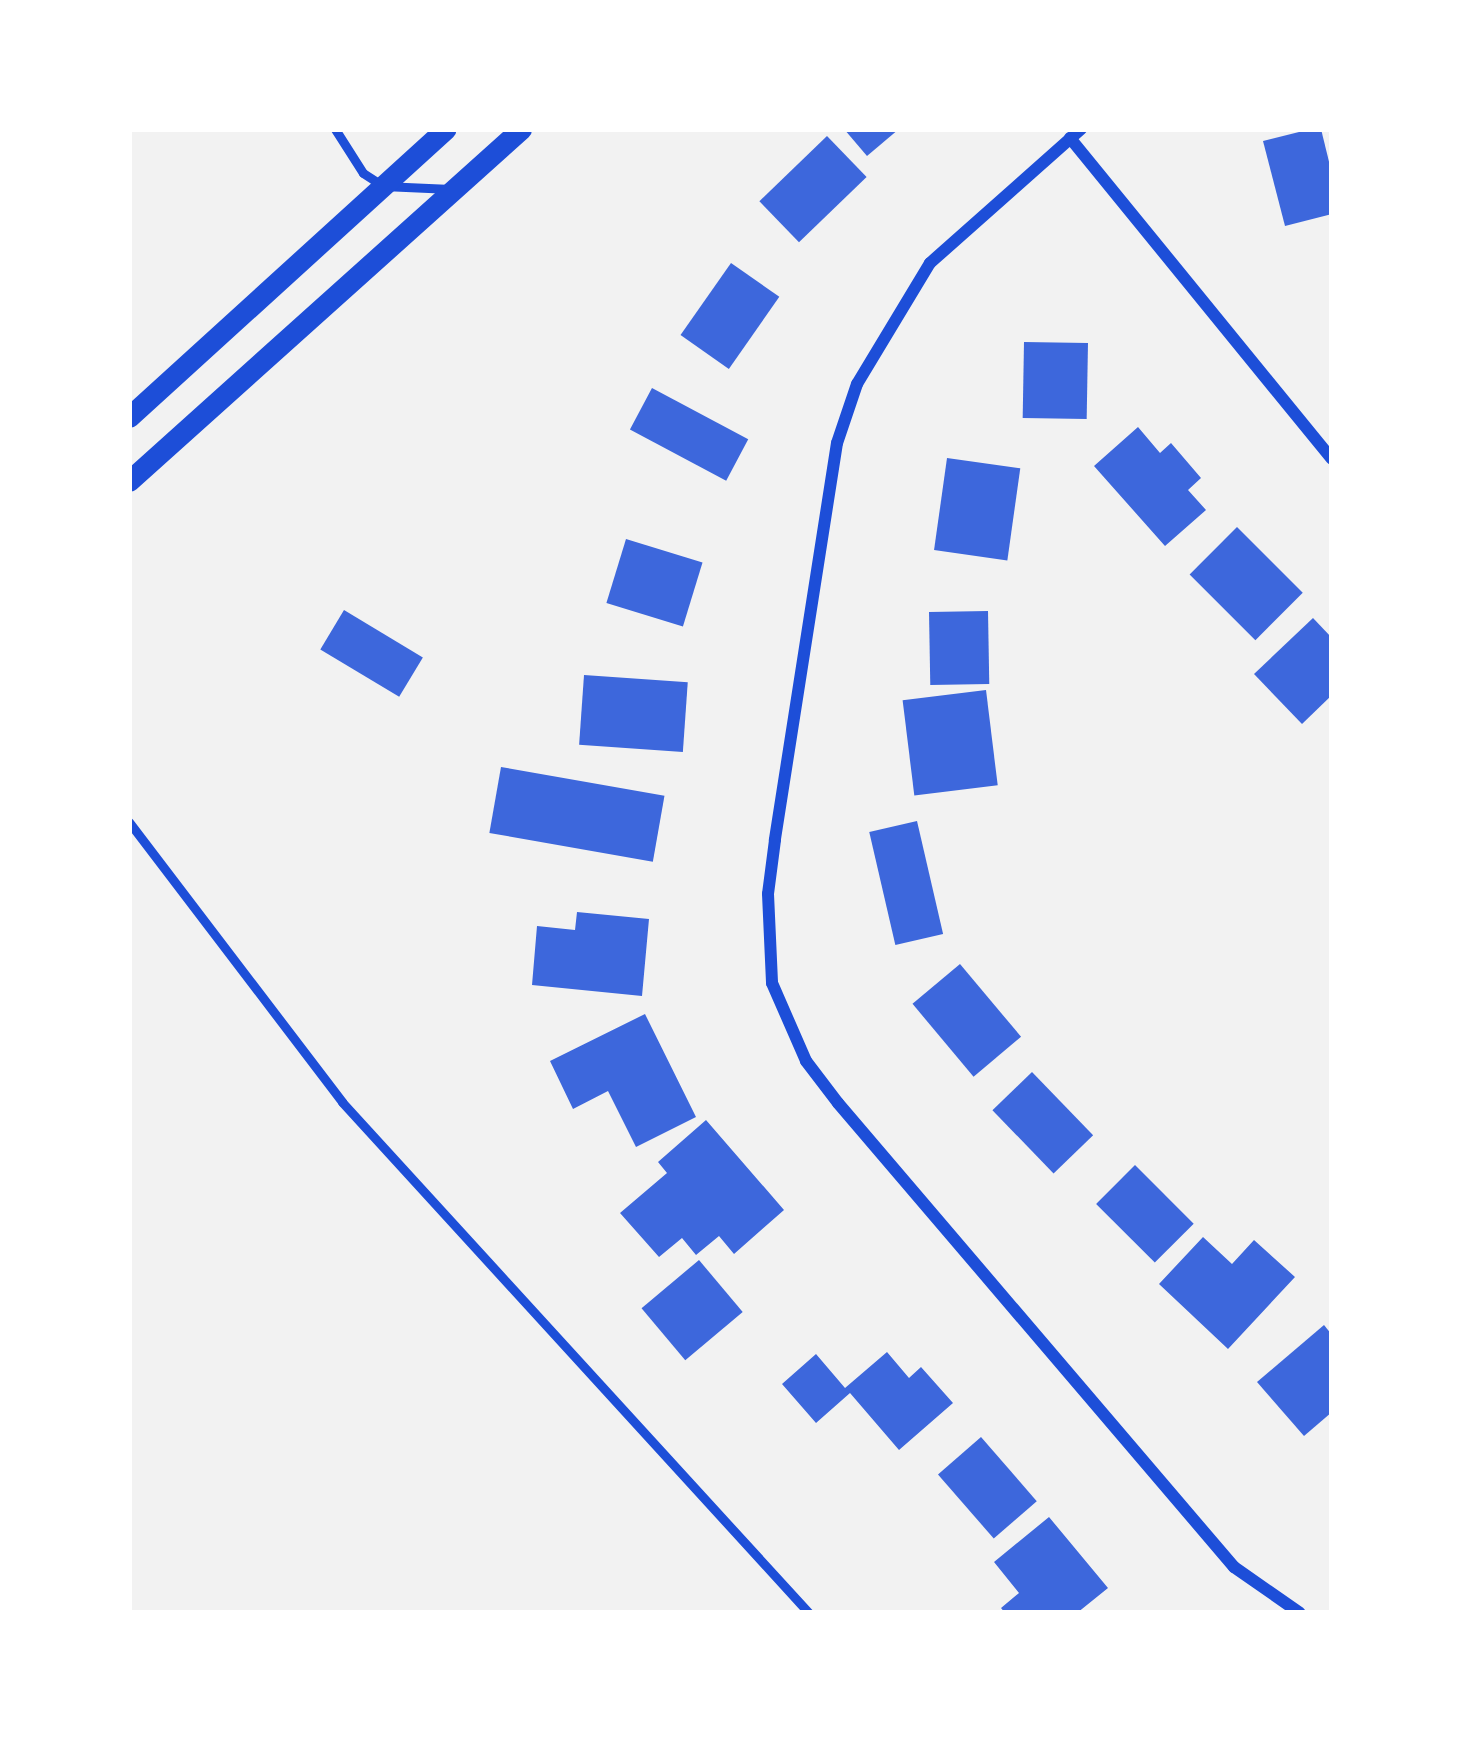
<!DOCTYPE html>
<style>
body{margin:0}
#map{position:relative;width:1461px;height:1742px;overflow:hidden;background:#f2f2f2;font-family:"DejaVu Sans",sans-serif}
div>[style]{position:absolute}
.building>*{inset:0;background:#3d67dc;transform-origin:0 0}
.service>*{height:9px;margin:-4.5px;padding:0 4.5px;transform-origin:4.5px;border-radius:4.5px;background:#1d4ed8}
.minor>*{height:12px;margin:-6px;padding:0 6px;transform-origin:6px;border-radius:6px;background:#1d4ed8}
.tertiary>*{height:21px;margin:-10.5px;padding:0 10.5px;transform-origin:10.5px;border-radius:10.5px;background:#1d4ed8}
span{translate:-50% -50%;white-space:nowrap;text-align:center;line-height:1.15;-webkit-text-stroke:10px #fff;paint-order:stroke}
.frame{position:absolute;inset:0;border:132px solid #fff;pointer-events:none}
</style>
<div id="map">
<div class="building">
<div style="clip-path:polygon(844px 129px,899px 129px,867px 156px)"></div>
<div style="clip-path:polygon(1311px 129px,1321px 129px,1332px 174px,1332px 214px,1285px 226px,1263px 141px)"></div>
<div style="left:827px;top:136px;width:57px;height:94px;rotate:46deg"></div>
<div style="left:731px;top:263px;width:59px;height:88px;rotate:35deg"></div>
<div style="left:1024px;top:342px;width:64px;height:76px;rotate:1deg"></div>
<div style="left:652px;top:388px;width:109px;height:47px;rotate:28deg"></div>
<div style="clip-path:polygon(1138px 427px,1160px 453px,1171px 443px,1201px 478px,1188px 490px,1206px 510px,1165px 546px,1094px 466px)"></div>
<div style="left:947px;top:458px;width:74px;height:93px;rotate:8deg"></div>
<div style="left:1237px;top:527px;width:93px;height:67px;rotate:45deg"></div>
<div style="left:626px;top:539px;width:80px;height:67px;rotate:17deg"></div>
<div style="left:344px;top:610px;width:92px;height:46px;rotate:31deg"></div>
<div style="left:988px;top:611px;width:73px;height:59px;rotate:89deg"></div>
<div style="clip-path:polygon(1313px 618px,1332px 638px,1332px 695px,1302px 724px,1254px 674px)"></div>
<div style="left:584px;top:675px;width:104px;height:70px;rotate:4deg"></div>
<div style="left:986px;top:690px;width:96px;height:84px;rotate:83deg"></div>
<div style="left:501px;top:767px;width:166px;height:67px;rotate:10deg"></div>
<div style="left:917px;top:821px;width:116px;height:49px;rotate:77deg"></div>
<div style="clip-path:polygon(577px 912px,649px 919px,642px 996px,532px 985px,537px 926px,575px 930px)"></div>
<div style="left:960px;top:964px;width:95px;height:62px;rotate:50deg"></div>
<div style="clip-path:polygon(645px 1014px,696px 1117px,636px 1147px,608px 1091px,573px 1109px,550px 1061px)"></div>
<div style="left:1032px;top:1072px;width:88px;height:55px;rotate:46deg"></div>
<div style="clip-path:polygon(706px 1120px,784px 1210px,734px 1254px,719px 1236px,696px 1255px,682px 1238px,659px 1257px,620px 1213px,667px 1173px,658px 1162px)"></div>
<div style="left:1135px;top:1165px;width:83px;height:55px;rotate:45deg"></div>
<div style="clip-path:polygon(1203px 1237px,1232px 1264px,1254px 1240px,1295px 1277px,1228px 1349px,1159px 1284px)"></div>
<div style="left:699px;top:1260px;width:68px;height:75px;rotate:50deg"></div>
<div style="clip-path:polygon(1324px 1325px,1332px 1335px,1332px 1412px,1304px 1436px,1257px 1382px)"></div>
<div style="clip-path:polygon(887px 1352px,909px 1378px,921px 1367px,953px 1403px,899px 1450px,850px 1393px,816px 1423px,782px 1384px,816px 1354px,845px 1388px)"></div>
<div style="left:981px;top:1437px;width:85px;height:57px;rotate:49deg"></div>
<div style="clip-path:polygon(1049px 1517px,1108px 1588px,1077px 1613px,1005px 1613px,1001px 1608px,1019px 1593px,994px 1562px)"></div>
</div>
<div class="service">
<div style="left:335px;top:129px;width:52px;rotate:57.5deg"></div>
<div style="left:363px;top:173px;width:24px;rotate:33deg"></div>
<div style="left:383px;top:186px;width:68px;rotate:2.5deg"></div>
<div style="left:129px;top:822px;width:352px;rotate:52.7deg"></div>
<div style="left:342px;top:1102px;width:692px;rotate:47.58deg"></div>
</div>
<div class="minor">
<div style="left:1081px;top:129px;width:202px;rotate:138.4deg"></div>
<div style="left:930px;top:263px;width:141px;rotate:121.1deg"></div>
<div style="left:857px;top:384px;width:62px;rotate:108.7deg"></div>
<div style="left:837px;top:443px;width:402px;rotate:98.9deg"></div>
<div style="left:775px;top:840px;width:54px;rotate:97.4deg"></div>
<div style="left:768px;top:894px;width:89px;rotate:87.4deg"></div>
<div style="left:772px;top:983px;width:85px;rotate:66.4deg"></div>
<div style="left:806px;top:1061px;width:53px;rotate:52.7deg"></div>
<div style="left:838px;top:1103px;width:610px;rotate:49.52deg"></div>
<div style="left:1234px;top:1567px;width:80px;rotate:34.9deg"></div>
<div style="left:1070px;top:138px;width:414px;rotate:50.8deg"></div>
</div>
<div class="tertiary">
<div style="left:129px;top:417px;width:428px;rotate:-42.3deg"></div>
<div style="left:129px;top:481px;width:527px;rotate:-41.92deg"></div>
</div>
<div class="frame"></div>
</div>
